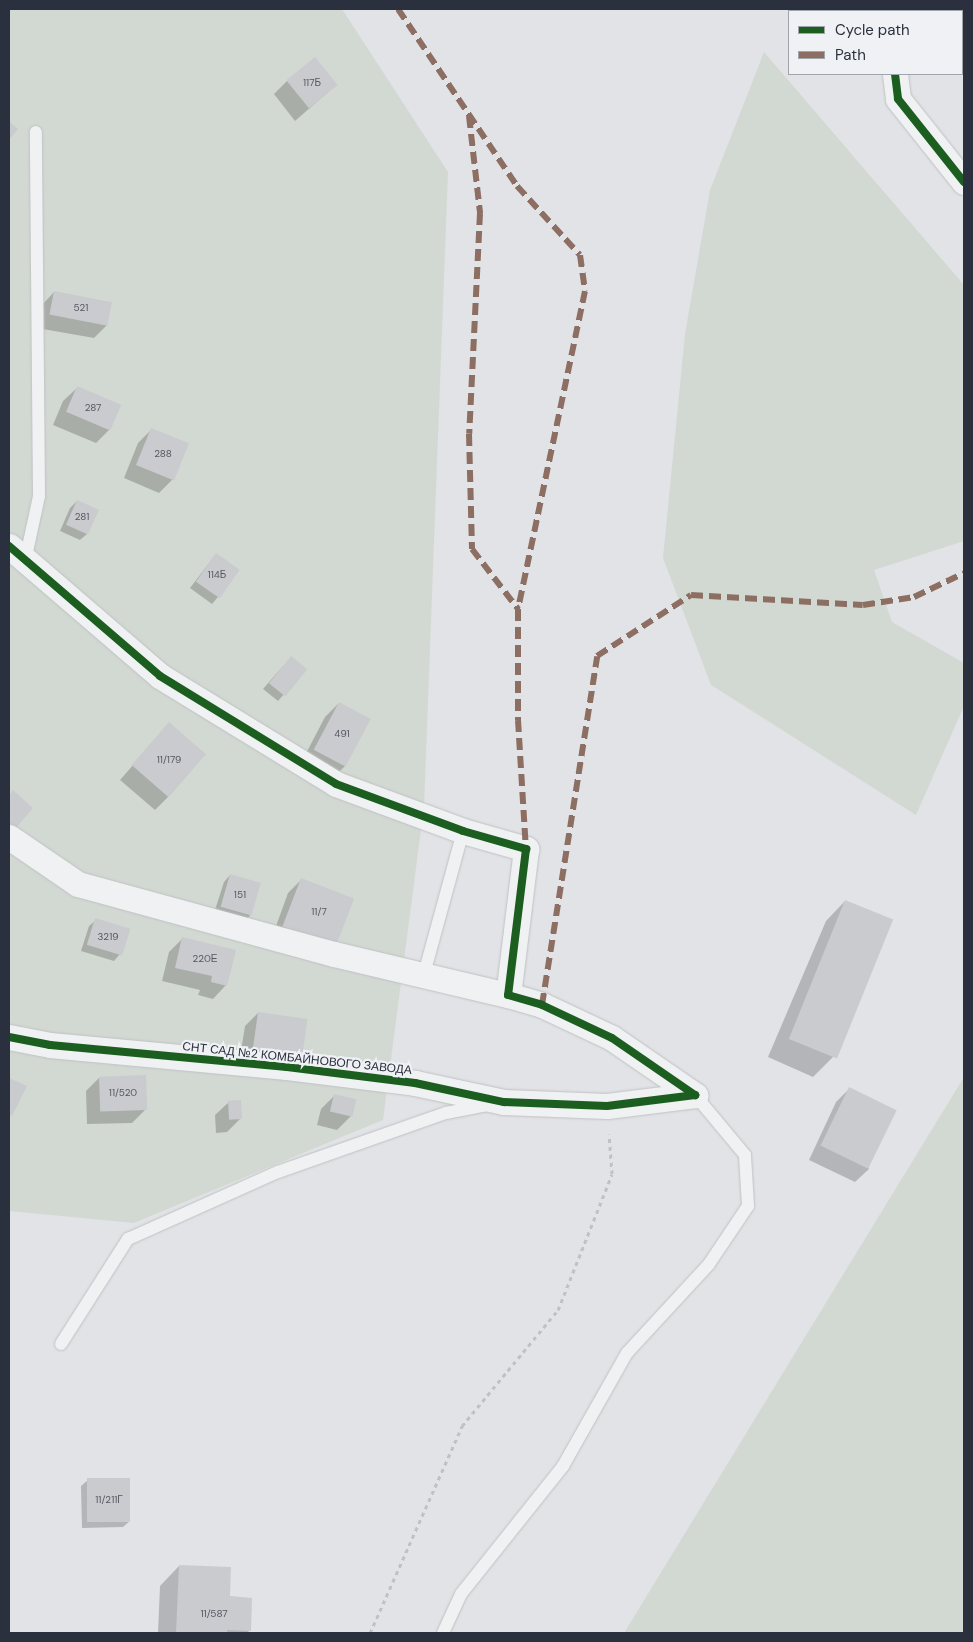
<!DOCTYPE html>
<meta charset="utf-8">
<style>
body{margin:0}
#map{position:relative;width:973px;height:1642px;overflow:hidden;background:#e2e3e6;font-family:"DM Sans",sans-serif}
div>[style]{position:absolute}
.green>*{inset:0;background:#d2d9d2}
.shadow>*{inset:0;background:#0003}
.building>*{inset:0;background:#cacbce;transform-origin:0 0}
.path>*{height:3px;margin-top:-1.5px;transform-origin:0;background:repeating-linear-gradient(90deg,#c0c1c6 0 4px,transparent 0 8px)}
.roads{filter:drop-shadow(0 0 1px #c0c1c4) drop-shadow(0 0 1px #c0c1c4)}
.lane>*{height:12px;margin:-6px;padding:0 6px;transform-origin:6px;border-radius:6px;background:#f0f1f3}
.street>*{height:25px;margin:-12.5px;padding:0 12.5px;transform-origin:12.5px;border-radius:12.5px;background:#f0f1f3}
.quiet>*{height:6px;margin-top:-3px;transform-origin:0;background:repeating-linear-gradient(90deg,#8d6e63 0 12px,transparent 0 18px)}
.cycleway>*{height:8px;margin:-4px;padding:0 4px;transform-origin:4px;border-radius:4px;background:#1b5e20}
span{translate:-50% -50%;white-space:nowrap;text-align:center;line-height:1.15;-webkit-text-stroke:4.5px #eff1f5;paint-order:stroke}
.number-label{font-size:10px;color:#535862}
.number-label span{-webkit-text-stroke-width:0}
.street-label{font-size:12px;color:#2a303d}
.frame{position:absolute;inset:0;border:10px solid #2a303d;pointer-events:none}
.legend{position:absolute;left:788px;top:10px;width:175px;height:65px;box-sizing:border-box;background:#eff1f5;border:1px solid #a0a4ab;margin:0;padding:6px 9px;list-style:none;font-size:15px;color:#2a303d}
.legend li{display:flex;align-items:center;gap:10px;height:25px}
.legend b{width:25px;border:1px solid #a0a4ab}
</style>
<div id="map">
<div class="green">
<div style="clip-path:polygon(9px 9px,342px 9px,448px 172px,424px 807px,383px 1120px,134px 1223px,9px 1211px)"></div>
<div style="clip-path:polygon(764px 52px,964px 285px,964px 541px,874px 570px,892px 622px,964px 663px,964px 706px,916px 815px,711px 685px,663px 558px,685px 334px,710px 190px)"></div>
<div style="clip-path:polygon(964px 1077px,964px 1633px,624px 1633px,893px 1193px)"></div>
</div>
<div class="shadow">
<div style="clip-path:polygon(287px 81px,336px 85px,295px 121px,274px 94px)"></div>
<div style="clip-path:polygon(54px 292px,107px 325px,94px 338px,37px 328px,41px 306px)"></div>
<div style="clip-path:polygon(77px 388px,110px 429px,96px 443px,53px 425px,63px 401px)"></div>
<div style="clip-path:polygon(152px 429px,173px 479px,159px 493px,124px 478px,138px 443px)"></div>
<div style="clip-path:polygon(77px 501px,98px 511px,87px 534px,80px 540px,60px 531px,70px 508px)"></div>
<div style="clip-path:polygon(216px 554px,218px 597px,212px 604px,190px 588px)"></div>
<div style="clip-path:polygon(284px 665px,305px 670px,278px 701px,263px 689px)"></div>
<div style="clip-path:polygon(339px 703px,345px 766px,331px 780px,301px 763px,325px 717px)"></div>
<div style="clip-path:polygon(169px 724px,168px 797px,155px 810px,120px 780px)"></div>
<div style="clip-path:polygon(230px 875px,250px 916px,243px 922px,214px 913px,224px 882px)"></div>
<div style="clip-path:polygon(301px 880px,353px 899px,271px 940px,288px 893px)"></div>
<div style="clip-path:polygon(845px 901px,833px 1057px,813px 1077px,768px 1057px,826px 921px)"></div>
<div style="clip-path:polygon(96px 920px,120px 954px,114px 961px,81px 951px,89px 926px)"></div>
<div style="clip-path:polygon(182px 939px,226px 985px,213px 999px,198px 995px,200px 990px,162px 981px,169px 952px)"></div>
<div style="clip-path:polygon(258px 1013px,301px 1057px,239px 1063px,245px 1026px)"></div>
<div style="clip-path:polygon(99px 1078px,146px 1109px,132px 1123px,87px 1124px,86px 1091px)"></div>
<div style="clip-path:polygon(849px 1089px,869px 1169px,855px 1182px,809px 1160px,836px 1102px)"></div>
<div style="clip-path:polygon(334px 1096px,351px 1116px,337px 1130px,317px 1125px,321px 1109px)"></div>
<div style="clip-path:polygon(229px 1102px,241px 1118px,227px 1132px,216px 1133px,215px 1115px)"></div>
<div style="clip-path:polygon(88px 1480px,130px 1521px,123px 1527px,82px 1528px,81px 1486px)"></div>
<div style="clip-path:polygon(179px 1566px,228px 1598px,250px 1630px,247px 1633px,158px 1633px,160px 1586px)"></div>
</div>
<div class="building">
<div style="left:315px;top:57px;width:36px;height:37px;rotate:51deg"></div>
<div style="clip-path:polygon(9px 121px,18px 129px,9px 140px)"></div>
<div style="left:54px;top:291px;width:59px;height:24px;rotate:11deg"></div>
<div style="left:77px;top:386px;width:48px;height:28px;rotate:23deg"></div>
<div style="left:151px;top:428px;width:41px;height:40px;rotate:22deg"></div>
<div style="left:77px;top:500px;width:24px;height:27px;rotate:24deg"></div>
<div style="left:216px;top:553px;width:29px;height:35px;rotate:35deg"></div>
<div style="left:291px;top:656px;width:21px;height:35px;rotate:39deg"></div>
<div style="left:339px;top:702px;width:36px;height:54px;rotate:28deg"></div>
<div style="left:169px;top:722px;width:49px;height:57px;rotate:41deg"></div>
<div style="clip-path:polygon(13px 790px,33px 808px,15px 829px,9px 824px,9px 796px)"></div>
<div style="left:230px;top:874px;width:32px;height:34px;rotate:16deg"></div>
<div style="left:301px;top:878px;width:57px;height:52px;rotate:21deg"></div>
<div style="left:845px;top:900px;width:52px;height:150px;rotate:22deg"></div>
<div style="left:95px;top:918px;width:37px;height:28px;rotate:17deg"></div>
<div style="clip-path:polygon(182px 937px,236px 950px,227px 986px,211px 982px,212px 976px,175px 968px)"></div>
<div style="left:258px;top:1012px;width:50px;height:38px;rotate:8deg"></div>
<div style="left:146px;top:1075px;width:35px;height:47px;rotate:88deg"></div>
<div style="clip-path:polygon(9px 1078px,27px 1086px,12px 1116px,9px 1114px)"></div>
<div style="left:849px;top:1087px;width:53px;height:65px;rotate:26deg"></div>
<div style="left:334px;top:1094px;width:23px;height:18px;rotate:13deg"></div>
<div style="left:241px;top:1100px;width:19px;height:13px;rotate:87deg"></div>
<div style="left:87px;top:1478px;width:43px;height:44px"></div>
<div style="clip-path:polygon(179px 1565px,231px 1567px,230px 1596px,252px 1598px,251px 1631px,227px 1630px,227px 1633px,176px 1633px)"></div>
</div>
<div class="path">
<div style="left:370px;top:1633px;width:227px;rotate:-66deg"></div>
<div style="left:462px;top:1426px;width:151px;rotate:-50.4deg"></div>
<div style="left:558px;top:1310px;width:146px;rotate:-68.3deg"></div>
<div style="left:612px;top:1174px;width:40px;rotate:-94.3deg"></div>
</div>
<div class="roads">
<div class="lane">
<div style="left:25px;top:561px;width:66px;rotate:-77.8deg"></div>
<div style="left:39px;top:496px;width:364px;rotate:-90.5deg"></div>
<div style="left:424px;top:974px;width:148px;rotate:-74.7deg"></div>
<div style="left:61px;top:1344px;width:125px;rotate:-57.5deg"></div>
<div style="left:128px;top:1239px;width:164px;rotate:-24.1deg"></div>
<div style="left:278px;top:1172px;width:178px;rotate:-19.4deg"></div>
<div style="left:446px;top:1113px;width:43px;rotate:-10.8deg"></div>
<div style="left:443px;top:1633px;width:43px;rotate:-65.2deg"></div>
<div style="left:461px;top:1594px;width:164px;rotate:-51.4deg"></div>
<div style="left:563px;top:1466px;width:130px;rotate:-60.5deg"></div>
<div style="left:627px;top:1353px;width:121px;rotate:-47.3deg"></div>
<div style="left:709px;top:1264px;width:70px;rotate:-56.1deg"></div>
<div style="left:748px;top:1206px;width:51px;rotate:-93.4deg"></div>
<div style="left:745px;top:1155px;width:78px;rotate:-129.8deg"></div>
</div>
<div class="street">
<div style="left:930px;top:11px;width:2px;rotate:-63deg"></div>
<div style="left:895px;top:74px;width:25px;rotate:83deg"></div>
<div style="left:898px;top:99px;width:106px;rotate:51.5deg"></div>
<div style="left:9px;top:546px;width:199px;rotate:40.7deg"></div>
<div style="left:160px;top:676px;width:206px;rotate:31.5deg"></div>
<div style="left:336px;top:784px;width:135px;rotate:20.3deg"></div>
<div style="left:463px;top:831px;width:66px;rotate:15.9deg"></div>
<div style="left:526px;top:849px;width:147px;rotate:97deg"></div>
<div style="left:508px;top:995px;width:35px;rotate:16deg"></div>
<div style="left:542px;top:1005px;width:77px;rotate:25.2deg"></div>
<div style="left:612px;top:1038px;width:101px;rotate:34.5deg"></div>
<div style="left:9px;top:837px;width:83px;rotate:34.3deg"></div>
<div style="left:78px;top:884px;width:265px;rotate:15.3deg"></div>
<div style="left:334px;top:954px;width:179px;rotate:13.3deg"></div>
<div style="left:9px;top:1037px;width:42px;rotate:11deg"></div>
<div style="left:50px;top:1045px;width:238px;rotate:5.3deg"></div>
<div style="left:287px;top:1067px;width:129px;rotate:7.1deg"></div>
<div style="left:415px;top:1083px;width:91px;rotate:12.1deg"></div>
<div style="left:504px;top:1102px;width:103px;rotate:2.2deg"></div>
<div style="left:607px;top:1106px;width:89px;rotate:-7.1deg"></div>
</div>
</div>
<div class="quiet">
<div style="left:398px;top:9px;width:213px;rotate:56.1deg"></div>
<div style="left:517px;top:186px;width:93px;rotate:47.6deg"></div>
<div style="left:580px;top:255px;width:36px;rotate:82deg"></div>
<div style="left:585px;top:291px;width:325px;rotate:101.9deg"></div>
<div style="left:518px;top:609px;width:111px;rotate:90deg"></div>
<div style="left:518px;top:720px;width:129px;rotate:86.5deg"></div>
<div style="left:469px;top:116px;width:98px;rotate:83.5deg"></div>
<div style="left:480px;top:213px;width:221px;rotate:92.8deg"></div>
<div style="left:469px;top:434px;width:115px;rotate:88.5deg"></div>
<div style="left:472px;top:549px;width:76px;rotate:52.5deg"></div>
<div style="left:542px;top:1005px;width:353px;rotate:-81deg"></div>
<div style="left:597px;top:656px;width:112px;rotate:-33deg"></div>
<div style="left:691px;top:595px;width:172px;rotate:3.3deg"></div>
<div style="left:863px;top:605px;width:52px;rotate:-8.9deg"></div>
<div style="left:914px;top:597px;width:55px;rotate:-25.6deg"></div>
</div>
<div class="cycleway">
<div style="left:895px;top:74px;width:25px;rotate:83deg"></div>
<div style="left:898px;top:99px;width:106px;rotate:51.5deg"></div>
<div style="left:9px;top:546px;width:199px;rotate:40.7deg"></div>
<div style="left:160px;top:676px;width:206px;rotate:31.5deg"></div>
<div style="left:336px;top:784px;width:135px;rotate:20.3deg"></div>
<div style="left:463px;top:831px;width:66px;rotate:15.9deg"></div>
<div style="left:526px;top:849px;width:147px;rotate:97deg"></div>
<div style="left:508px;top:995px;width:35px;rotate:16deg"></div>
<div style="left:542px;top:1005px;width:77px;rotate:25.2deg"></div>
<div style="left:612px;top:1038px;width:101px;rotate:34.5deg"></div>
<div style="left:9px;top:1037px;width:42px;rotate:11deg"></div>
<div style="left:50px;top:1045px;width:238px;rotate:5.3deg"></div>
<div style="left:287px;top:1067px;width:129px;rotate:7.1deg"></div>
<div style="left:415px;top:1083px;width:91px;rotate:12.1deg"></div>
<div style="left:504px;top:1102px;width:103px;rotate:2.2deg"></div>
<div style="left:607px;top:1106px;width:89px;rotate:-7.1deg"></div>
</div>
<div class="number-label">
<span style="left:312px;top:83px">117Б</span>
<span style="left:81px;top:308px">521</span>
<span style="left:93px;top:408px">287</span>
<span style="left:163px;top:454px">288</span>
<span style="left:82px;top:517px">281</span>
<span style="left:217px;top:575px">114Б</span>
<span style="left:342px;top:734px">491</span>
<span style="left:169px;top:760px">11/179</span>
<span style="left:240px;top:895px">151</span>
<span style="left:319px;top:912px">11/7</span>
<span style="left:108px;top:937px">3219</span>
<span style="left:205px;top:959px">220Е</span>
<span style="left:123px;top:1093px">11/520</span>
<span style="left:109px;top:1500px">11/211Г</span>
<span style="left:214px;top:1614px">11/587</span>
</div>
<div class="street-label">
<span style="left:297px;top:1059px;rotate:6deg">СНТ САД №2 КОМБАЙНОВОГО ЗАВОДА</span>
</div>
<div class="frame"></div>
<ul class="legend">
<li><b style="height:6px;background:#1b5e20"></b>Cycle path</li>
<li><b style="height:6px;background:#8d6e63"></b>Path</li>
</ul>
</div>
